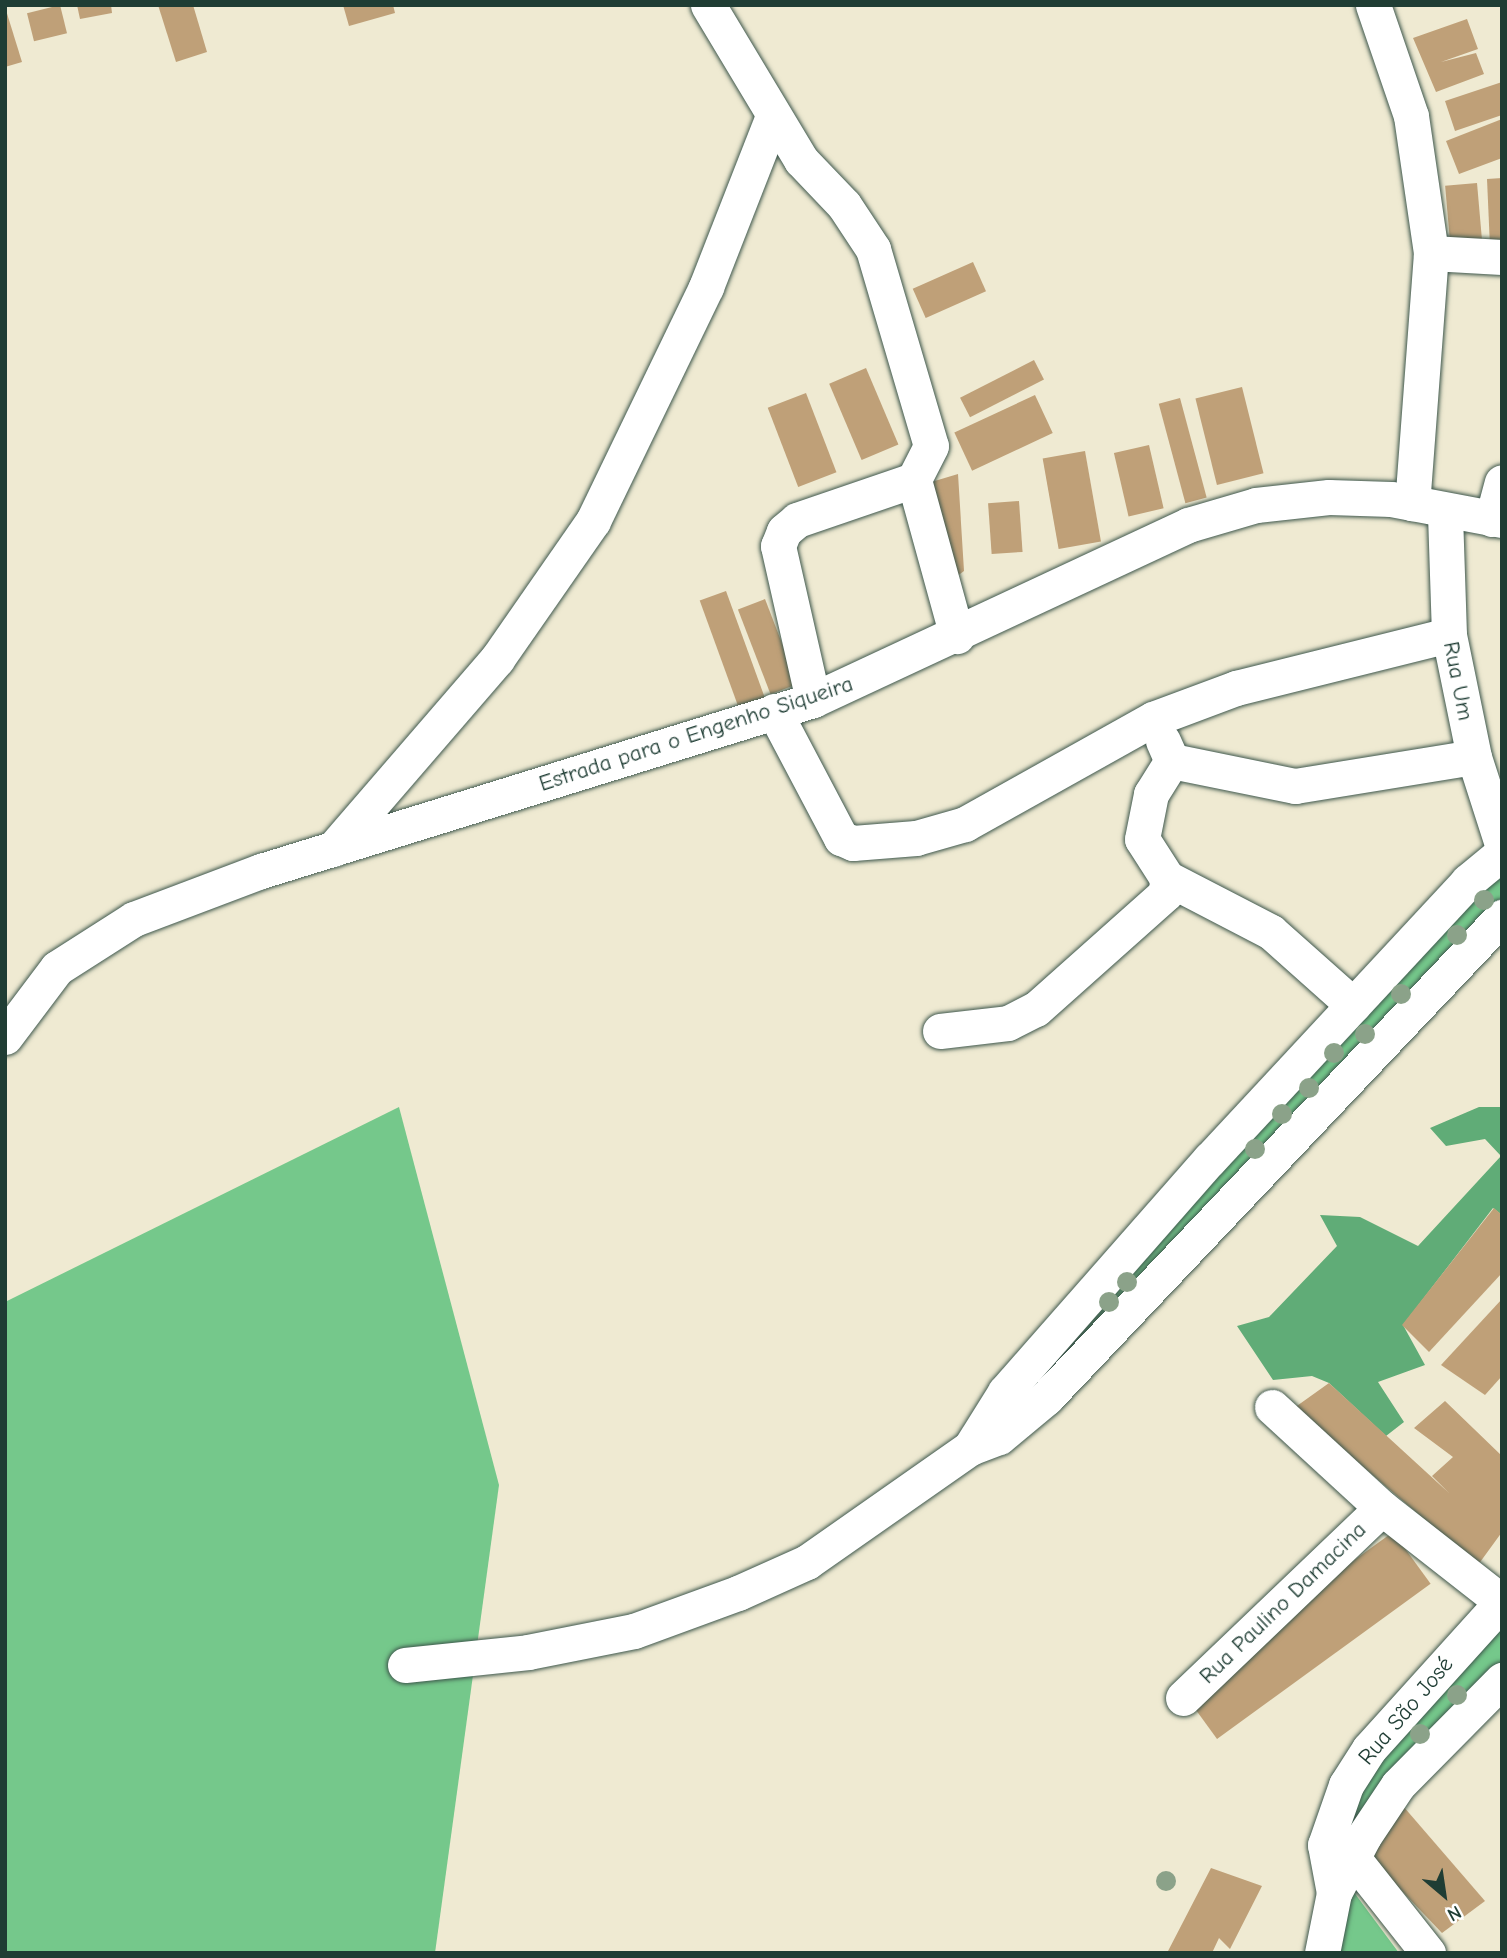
<!DOCTYPE html>
<meta charset="utf-8">
<style>
body{margin:0}
#map{position:relative;width:1507px;height:1958px;overflow:hidden;background:#efead2;font-family:"Comic Neue",sans-serif}
div>[style]{position:absolute}
.green>*{inset:0;background:#75c88b}
.forest>*{inset:0;background:#60ac77}
.building>*{inset:0;background:#bfa078;transform-origin:0 0}
.roads{filter:drop-shadow(0 0 2px #3e574c) drop-shadow(0 0 2px #3e574c)}
.minor>*{height:35px;margin:-17.5px;padding:0 17.5px;transform-origin:17.5px;border-radius:17.5px;background:#fff}
.trees>*{width:20px;height:20px;margin:-10px;border-radius:50%;background:#8ba289}
span{translate:-50% -50%;white-space:nowrap;text-align:center;line-height:1.15;-webkit-text-stroke:7px #fff;paint-order:stroke}
.street-label{font-size:23px;color:#1f3d34}
.frame{position:absolute;inset:0;border:7px solid #1f3d34;pointer-events:none}
.north{position:absolute;left:1409px;top:1860px;width:70px;height:70px;-webkit-text-stroke:5px #fff;paint-order:stroke;rotate:151deg;font-size:19px;font-weight:700;line-height:28px;text-align:center;color:#1f3d34}
.north::after{content:'';display:block;margin:auto;width:24px;height:32px;background:#1f3d34;clip-path:polygon(50% 0,100% 100%,50% 72%,0 100%)}
</style>
<div id="map">
<div class="green">
<div style="clip-path:polygon(1502px 853px,1502px 917px,1046px 1398px,984px 1419px)"></div>
<div style="clip-path:polygon(399px 1107px,499px 1485px,435px 1953px,5px 1953px,5px 1302px)"></div>
<div style="clip-path:polygon(1502px 1602px,1502px 1661px,1395px 1772px,1353px 1834px,1330px 1828px)"></div>
<div style="clip-path:polygon(1353px 1891px,1399px 1953px,1341px 1953px,1342px 1908px)"></div>
</div>
<div class="forest">
<div style="clip-path:polygon(1479px 1107px,1502px 1107px,1502px 1215px,1493px 1208px,1403px 1325px,1425px 1365px,1378px 1382px,1404px 1422px,1386px 1436px,1329px 1383px,1312px 1376px,1273px 1380px,1237px 1326px,1269px 1317px,1337px 1246px,1320px 1215px,1360px 1217px,1418px 1246px,1501px 1156px,1485px 1139px,1446px 1146px,1430px 1128px)"></div>
</div>
<div class="building">
<div style="left:60px;top:5px;width:29px;height:34px;rotate:76deg"></div>
<div style="clip-path:polygon(77px 5px,111px 5px,112px 13px,80px 19px)"></div>
<div style="clip-path:polygon(158px 5px,193px 5px,207px 52px,176px 62px)"></div>
<div style="clip-path:polygon(343px 5px,393px 5px,395px 13px,349px 26px)"></div>
<div style="clip-path:polygon(5px 7px,22px 62px,5px 67px)"></div>
<div style="clip-path:polygon(1467px 19px,1478px 49px,1441px 62px,1476px 53px,1484px 74px,1436px 92px,1413px 38px)"></div>
<div style="clip-path:polygon(1502px 82px,1502px 115px,1455px 131px,1445px 101px)"></div>
<div style="clip-path:polygon(1502px 119px,1502px 158px,1459px 174px,1446px 141px)"></div>
<div style="clip-path:polygon(1502px 178px,1502px 247px,1490px 247px,1487px 179px)"></div>
<div style="left:1477px;top:183px;width:63px;height:32px;rotate:85deg"></div>
<div style="left:973px;top:262px;width:32px;height:66px;rotate:66deg"></div>
<div style="left:1034px;top:360px;width:22px;height:83px;rotate:63deg"></div>
<div style="left:866px;top:368px;width:83px;height:40px;rotate:67deg"></div>
<div style="left:1242px;top:387px;width:89px;height:48px;rotate:76deg"></div>
<div style="left:806px;top:393px;width:85px;height:41px;rotate:69deg"></div>
<div style="left:1035px;top:395px;width:42px;height:89px;rotate:65deg"></div>
<div style="left:1180px;top:398px;width:103px;height:22px;rotate:75deg"></div>
<div style="left:1149px;top:445px;width:65px;height:36px;rotate:77deg"></div>
<div style="left:1085px;top:451px;width:92px;height:43px;rotate:80deg"></div>
<div style="clip-path:polygon(958px 474px,964px 571px,956px 577px,928px 483px)"></div>
<div style="left:1019px;top:501px;width:51px;height:31px;rotate:86deg"></div>
<div style="left:726px;top:591px;width:118px;height:28px;rotate:70deg"></div>
<div style="left:765px;top:599px;width:91px;height:29px;rotate:69deg"></div>
<div style="clip-path:polygon(1494px 1208px,1502px 1215px,1502px 1273px,1429px 1352px,1402px 1325px)"></div>
<div style="clip-path:polygon(1502px 1299px,1502px 1376px,1485px 1395px,1441px 1365px)"></div>
<div style="clip-path:polygon(1329px 1383px,1449px 1493px,1432px 1476px,1453px 1457px,1414px 1428px,1445px 1401px,1502px 1456px,1502px 1532px,1478px 1565px,1294px 1408px)"></div>
<div style="left:1393px;top:1532px;width:64px;height:264px;rotate:54deg"></div>
<div style="clip-path:polygon(1403px 1806px,1485px 1901px,1442px 1933px,1359px 1846px)"></div>
<div style="clip-path:polygon(1211px 1868px,1262px 1886px,1230px 1949px,1219px 1938px,1212px 1953px,1167px 1953px)"></div>
</div>
<div class="roads">
<div class="minor">
<div style="left:708px;top:5px;width:181px;rotate:59deg"></div>
<div style="left:801px;top:160px;width:62px;rotate:46.3deg"></div>
<div style="left:844px;top:205px;width:53px;rotate:56.6deg"></div>
<div style="left:873px;top:249px;width:205px;rotate:73.6deg"></div>
<div style="left:931px;top:446px;width:38px;rotate:117deg"></div>
<div style="left:914px;top:480px;width:162px;rotate:74.6deg"></div>
<div style="left:1373px;top:5px;width:117px;rotate:71.1deg"></div>
<div style="left:1411px;top:116px;width:138px;rotate:81.7deg"></div>
<div style="left:1431px;top:253px;width:251px;rotate:94.3deg"></div>
<div style="left:1431px;top:253px;width:71px;rotate:3.2deg"></div>
<div style="left:1445px;top:514px;width:121px;rotate:88.1deg"></div>
<div style="left:1449px;top:635px;width:125px;rotate:78.4deg"></div>
<div style="left:1474px;top:757px;width:91px;rotate:72.2deg"></div>
<div style="left:1492px;top:519px;width:38px;rotate:-75deg"></div>
<div style="left:813px;top:700px;width:158px;rotate:-102.8deg"></div>
<div style="left:778px;top:546px;width:16px;rotate:-68deg"></div>
<div style="left:784px;top:531px;width:17px;rotate:-40deg"></div>
<div style="left:797px;top:520px;width:124px;rotate:-18.9deg"></div>
<div style="left:774px;top:711px;width:144px;rotate:62.2deg"></div>
<div style="left:841px;top:838px;width:13px;rotate:23deg"></div>
<div style="left:853px;top:843px;width:63px;rotate:-4.5deg"></div>
<div style="left:916px;top:838px;width:51px;rotate:-15.9deg"></div>
<div style="left:965px;top:824px;width:215px;rotate:-29.2deg"></div>
<div style="left:1153px;top:719px;width:89px;rotate:-20.5deg"></div>
<div style="left:1236px;top:688px;width:219px;rotate:-14deg"></div>
<div style="left:1163px;top:741px;width:22px;rotate:66deg"></div>
<div style="left:1172px;top:761px;width:126px;rotate:11.5deg"></div>
<div style="left:1295px;top:786px;width:181px;rotate:-9.2deg"></div>
<div style="left:333px;top:849px;width:251px;rotate:-49.2deg"></div>
<div style="left:497px;top:659px;width:168px;rotate:-55.2deg"></div>
<div style="left:593px;top:521px;width:260px;rotate:-64.2deg"></div>
<div style="left:706px;top:287px;width:184px;rotate:-68.6deg"></div>
<div style="left:1167px;top:878px;width:117px;rotate:27.4deg"></div>
<div style="left:1271px;top:932px;width:110px;rotate:41.7deg"></div>
<div style="left:940px;top:1031px;width:68px;rotate:-6.7deg"></div>
<div style="left:1008px;top:1023px;width:31px;rotate:-27deg"></div>
<div style="left:1036px;top:1009px;width:174px;rotate:-41.7deg"></div>
<div style="left:1166px;top:893px;width:15px;rotate:-86deg"></div>
<div style="left:1167px;top:878px;width:46px;rotate:-122.7deg"></div>
<div style="left:1142px;top:839px;width:46px;rotate:-78.7deg"></div>
<div style="left:1151px;top:794px;width:39px;rotate:-58deg"></div>
<div style="left:5px;top:1037px;width:86px;rotate:-53deg"></div>
<div style="left:57px;top:968px;width:91px;rotate:-32.5deg"></div>
<div style="left:134px;top:919px;width:136px;rotate:-20.7deg"></div>
<div style="left:261px;top:871px;width:578px;rotate:-17.21deg"></div>
<div style="left:813px;top:700px;width:414px;rotate:-25deg"></div>
<div style="left:1188px;top:525px;width:71px;rotate:-16.4deg"></div>
<div style="left:1256px;top:505px;width:73px;rotate:-6.3deg"></div>
<div style="left:1329px;top:497px;width:62px;rotate:1.8deg"></div>
<div style="left:1391px;top:499px;width:113px;rotate:10.7deg"></div>
<div style="left:1272px;top:1407px;width:149px;rotate:42.6deg"></div>
<div style="left:1382px;top:1508px;width:152px;rotate:38.1deg"></div>
<div style="left:970px;top:1448px;width:66px;rotate:-58deg"></div>
<div style="left:1005px;top:1392px;width:310px;rotate:-48.7deg"></div>
<div style="left:1210px;top:1159px;width:379px;rotate:-47.1deg"></div>
<div style="left:1468px;top:881px;width:44px;rotate:-39.5deg"></div>
<div style="left:405px;top:1665px;width:124px;rotate:-6deg"></div>
<div style="left:528px;top:1652px;width:108px;rotate:-11.2deg"></div>
<div style="left:634px;top:1631px;width:111px;rotate:-20.1deg"></div>
<div style="left:738px;top:1593px;width:76px;rotate:-24.2deg"></div>
<div style="left:807px;top:1562px;width:199px;rotate:-35deg"></div>
<div style="left:970px;top:1448px;width:31px;rotate:-21deg"></div>
<div style="left:999px;top:1437px;width:61px;rotate:-39.7deg"></div>
<div style="left:1046px;top:1398px;width:663px;rotate:-46.53deg"></div>
<div style="left:1183px;top:1698px;width:275px;rotate:-43.7deg"></div>
<div style="left:1342px;top:1844px;width:139px;rotate:51.7deg"></div>
<div style="left:1334px;top:1893px;width:49px;rotate:-100.6deg"></div>
<div style="left:1325px;top:1845px;width:64px;rotate:-70.7deg"></div>
<div style="left:1346px;top:1785px;width:43px;rotate:-57.4deg"></div>
<div style="left:1369px;top:1749px;width:198px;rotate:-47.9deg"></div>
<div style="left:1322px;top:1953px;width:61px;rotate:-78.7deg"></div>
<div style="left:1334px;top:1893px;width:64px;rotate:-62.2deg"></div>
<div style="left:1364px;top:1836px;width:61px;rotate:-56.3deg"></div>
<div style="left:1398px;top:1785px;width:148px;rotate:-45.3deg"></div>
</div>
</div>
<div class="trees">
<div style="left:1484px;top:900px"></div>
<div style="left:1457px;top:935px"></div>
<div style="left:1401px;top:994px"></div>
<div style="left:1365px;top:1034px"></div>
<div style="left:1334px;top:1053px"></div>
<div style="left:1309px;top:1088px"></div>
<div style="left:1282px;top:1114px"></div>
<div style="left:1255px;top:1149px"></div>
<div style="left:1127px;top:1282px"></div>
<div style="left:1109px;top:1302px"></div>
<div style="left:1457px;top:1695px"></div>
<div style="left:1420px;top:1734px"></div>
<div style="left:1166px;top:1881px"></div>
</div>
<div class="street-label">
<span style="left:1458px;top:681px;rotate:79deg">Rua Um</span>
<span style="left:696px;top:734px;rotate:-18deg">Estrada para o Engenho Siqueira</span>
<span style="left:1283px;top:1603px;rotate:-44deg">Rua Paulino Damacina</span>
<span style="left:1406px;top:1711px;rotate:-50deg">Rua São José</span>
</div>
<div class="frame"></div>
<div class="north">N</div>
</div>
